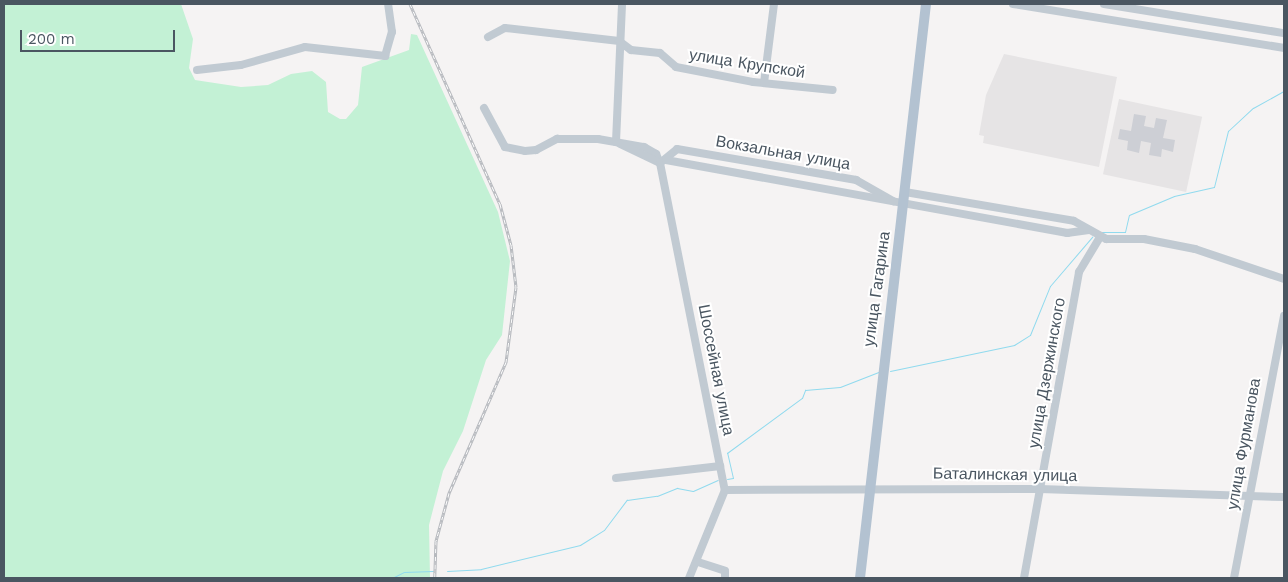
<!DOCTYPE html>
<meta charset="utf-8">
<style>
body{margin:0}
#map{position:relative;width:1288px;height:582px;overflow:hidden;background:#f5f3f3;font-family:"Work Sans",sans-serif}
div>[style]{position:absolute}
.education>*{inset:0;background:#e6e4e5;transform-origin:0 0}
.green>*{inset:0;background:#c3f1d5}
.stream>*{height:1px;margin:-0.5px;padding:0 0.5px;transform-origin:0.5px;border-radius:0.5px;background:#90daee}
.building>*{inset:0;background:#cdcfd5}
.minor>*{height:8px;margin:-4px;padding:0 4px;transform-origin:4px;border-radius:4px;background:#c1cad2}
.major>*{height:10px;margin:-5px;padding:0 5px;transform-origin:5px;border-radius:5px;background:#b3c2d1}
.rail>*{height:3px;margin-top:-1.5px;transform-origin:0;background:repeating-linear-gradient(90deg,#fff 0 4px,#b5b8bd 0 8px);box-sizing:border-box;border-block:1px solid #b5b8bd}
span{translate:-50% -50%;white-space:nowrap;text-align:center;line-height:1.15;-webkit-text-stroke:4px #fff;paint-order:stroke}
.street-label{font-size:16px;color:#4a5661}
.frame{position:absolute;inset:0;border:5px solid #4a5661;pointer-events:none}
.scale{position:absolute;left:20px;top:30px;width:155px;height:22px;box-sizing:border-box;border:2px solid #4a5661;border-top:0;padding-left:6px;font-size:15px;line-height:18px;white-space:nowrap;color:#4a5661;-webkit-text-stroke:4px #fff;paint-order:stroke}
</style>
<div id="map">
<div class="education">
<div style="clip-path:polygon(1004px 54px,1117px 77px,1099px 167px,983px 143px,984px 136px,979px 135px,986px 95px)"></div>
<div style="left:1119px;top:99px;width:85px;height:77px;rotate:12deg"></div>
</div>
<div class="green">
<div style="clip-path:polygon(4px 4px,181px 4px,193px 39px,189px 68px,195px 80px,241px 87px,268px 85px,291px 74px,312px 71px,326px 82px,328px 112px,340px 119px,346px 119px,358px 105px,362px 67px,409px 50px,411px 34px,417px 35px,498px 212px,510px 261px,502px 335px,486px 360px,463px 431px,443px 471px,429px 525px,430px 578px,4px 578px)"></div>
</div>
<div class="stream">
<div style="left:1101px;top:232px;width:24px"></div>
<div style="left:1125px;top:232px;width:17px;rotate:-77deg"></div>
<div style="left:1129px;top:215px;width:49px;rotate:-22.9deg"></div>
<div style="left:1174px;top:196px;width:41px;rotate:-12.7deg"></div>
<div style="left:1214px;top:187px;width:58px;rotate:-76deg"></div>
<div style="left:1228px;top:131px;width:34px;rotate:-43deg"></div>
<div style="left:1253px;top:108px;width:35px;rotate:-29deg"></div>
<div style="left:890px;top:371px;width:127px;rotate:-11.8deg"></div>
<div style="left:1014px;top:345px;width:19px;rotate:-32deg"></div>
<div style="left:1030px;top:335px;width:53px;rotate:-67.8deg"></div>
<div style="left:1050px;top:286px;width:65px;rotate:-49.4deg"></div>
<div style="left:727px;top:479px;width:6px;rotate:-9deg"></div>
<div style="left:733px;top:478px;width:26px;rotate:-103deg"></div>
<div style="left:727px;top:453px;width:93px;rotate:-36.3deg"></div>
<div style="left:802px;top:398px;width:9px;rotate:-69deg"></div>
<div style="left:805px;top:390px;width:35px;rotate:-5deg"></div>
<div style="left:840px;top:387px;width:44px;rotate:-21.3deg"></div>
<div style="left:447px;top:571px;width:34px;rotate:-3deg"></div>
<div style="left:481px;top:569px;width:102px;rotate:-13.6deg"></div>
<div style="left:580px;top:545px;width:28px;rotate:-32deg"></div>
<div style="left:604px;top:530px;width:38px;rotate:-53deg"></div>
<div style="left:627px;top:500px;width:30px;rotate:-8deg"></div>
<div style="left:657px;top:496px;width:22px;rotate:-22deg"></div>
<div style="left:677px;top:488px;width:16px;rotate:11deg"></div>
<div style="left:693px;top:491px;width:27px;rotate:-24deg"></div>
<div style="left:392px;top:578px;width:13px;rotate:-27deg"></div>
<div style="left:404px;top:572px;width:29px;rotate:-2deg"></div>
</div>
<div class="building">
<div style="clip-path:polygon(1134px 114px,1146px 116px,1144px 126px,1154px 128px,1156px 118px,1167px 120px,1163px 138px,1175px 140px,1173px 152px,1162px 149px,1161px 157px,1149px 155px,1151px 143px,1141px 141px,1139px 153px,1127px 150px,1128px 141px,1118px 139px,1120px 129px,1131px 131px)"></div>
</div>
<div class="minor">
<div style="left:1013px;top:4px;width:275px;rotate:9.2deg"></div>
<div style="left:1104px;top:4px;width:182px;rotate:9.2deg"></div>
<div style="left:488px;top:37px;width:19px;rotate:-28deg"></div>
<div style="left:505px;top:28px;width:115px;rotate:6.5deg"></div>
<div style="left:619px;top:41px;width:15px;rotate:37deg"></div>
<div style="left:631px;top:50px;width:29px;rotate:6deg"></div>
<div style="left:660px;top:53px;width:21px;rotate:41deg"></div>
<div style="left:676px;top:67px;width:78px;rotate:11deg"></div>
<div style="left:753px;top:82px;width:80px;rotate:5.7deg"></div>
<div style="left:197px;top:70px;width:44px;rotate:-6.5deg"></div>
<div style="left:241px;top:65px;width:66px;rotate:-15.7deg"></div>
<div style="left:305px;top:47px;width:81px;rotate:6.4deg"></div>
<div style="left:385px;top:56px;width:25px;rotate:-74deg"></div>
<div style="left:392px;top:32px;width:28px;rotate:-98deg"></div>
<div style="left:764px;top:83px;width:80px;rotate:-82.8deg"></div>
<div style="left:484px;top:108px;width:44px;rotate:61.7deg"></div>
<div style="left:505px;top:147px;width:20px;rotate:11deg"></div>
<div style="left:525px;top:151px;width:11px;rotate:-5deg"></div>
<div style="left:536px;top:150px;width:24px;rotate:-28deg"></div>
<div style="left:557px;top:139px;width:41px"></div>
<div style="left:598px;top:139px;width:47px;rotate:9.9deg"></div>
<div style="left:644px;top:147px;width:14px;rotate:30deg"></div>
<div style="left:656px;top:154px;width:10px;rotate:66deg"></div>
<div style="left:660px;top:163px;width:333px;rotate:78.8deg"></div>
<div style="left:725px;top:490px;width:95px;rotate:112.2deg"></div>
<div style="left:616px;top:142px;width:138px;rotate:-87.5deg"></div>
<div style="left:620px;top:144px;width:44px;rotate:25.4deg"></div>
<div style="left:660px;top:163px;width:22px;rotate:-39deg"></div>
<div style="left:677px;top:149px;width:182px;rotate:9.8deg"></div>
<div style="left:856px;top:180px;width:43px;rotate:29.6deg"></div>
<div style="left:666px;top:160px;width:408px;rotate:10.3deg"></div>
<div style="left:1067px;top:233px;width:22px;rotate:-8deg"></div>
<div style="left:905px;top:192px;width:171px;rotate:9.7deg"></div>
<div style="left:1074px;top:221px;width:37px;rotate:29deg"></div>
<div style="left:1106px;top:239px;width:38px"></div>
<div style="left:1144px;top:239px;width:52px;rotate:11.1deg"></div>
<div style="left:1195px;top:249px;width:94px;rotate:18.6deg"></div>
<div style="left:616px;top:478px;width:105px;rotate:-6.6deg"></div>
<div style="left:725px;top:490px;width:315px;rotate:-0.2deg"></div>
<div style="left:1040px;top:489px;width:244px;rotate:1.9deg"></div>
<div style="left:698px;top:562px;width:28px;rotate:18deg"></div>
<div style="left:725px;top:571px;width:7px;rotate:90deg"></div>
<div style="left:1024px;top:578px;width:311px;rotate:-79.8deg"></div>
<div style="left:1079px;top:272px;width:41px;rotate:-59deg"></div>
<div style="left:1234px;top:578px;width:267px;rotate:-79.2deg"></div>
</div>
<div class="major">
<div style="left:860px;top:578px;width:578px;rotate:-83.44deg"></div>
</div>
<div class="rail">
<div style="left:410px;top:4px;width:219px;rotate:65.8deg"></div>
<div style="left:500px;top:204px;width:42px;rotate:75deg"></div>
<div style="left:511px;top:245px;width:42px;rotate:83.2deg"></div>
<div style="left:516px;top:287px;width:76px;rotate:97.6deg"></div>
<div style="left:506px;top:362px;width:143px;rotate:113.5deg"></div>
<div style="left:449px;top:493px;width:50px;rotate:105.2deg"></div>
<div style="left:436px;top:541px;width:37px;rotate:92deg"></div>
</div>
<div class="street-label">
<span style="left:747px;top:64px;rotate:9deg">улица Крупской</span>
<span style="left:783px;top:153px;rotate:10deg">Вокзальная улица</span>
<span style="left:877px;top:289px;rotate:-82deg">улица Гагарина</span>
<span style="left:716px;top:370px;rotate:79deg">Шоссейная улица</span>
<span style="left:1047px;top:373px;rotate:-80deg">улица Дзержинского</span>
<span style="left:1244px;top:444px;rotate:-80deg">улица Фурманова</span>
<span style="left:1005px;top:475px;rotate:1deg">Баталинская улица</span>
</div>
<div class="frame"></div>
<div class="scale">200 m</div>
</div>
